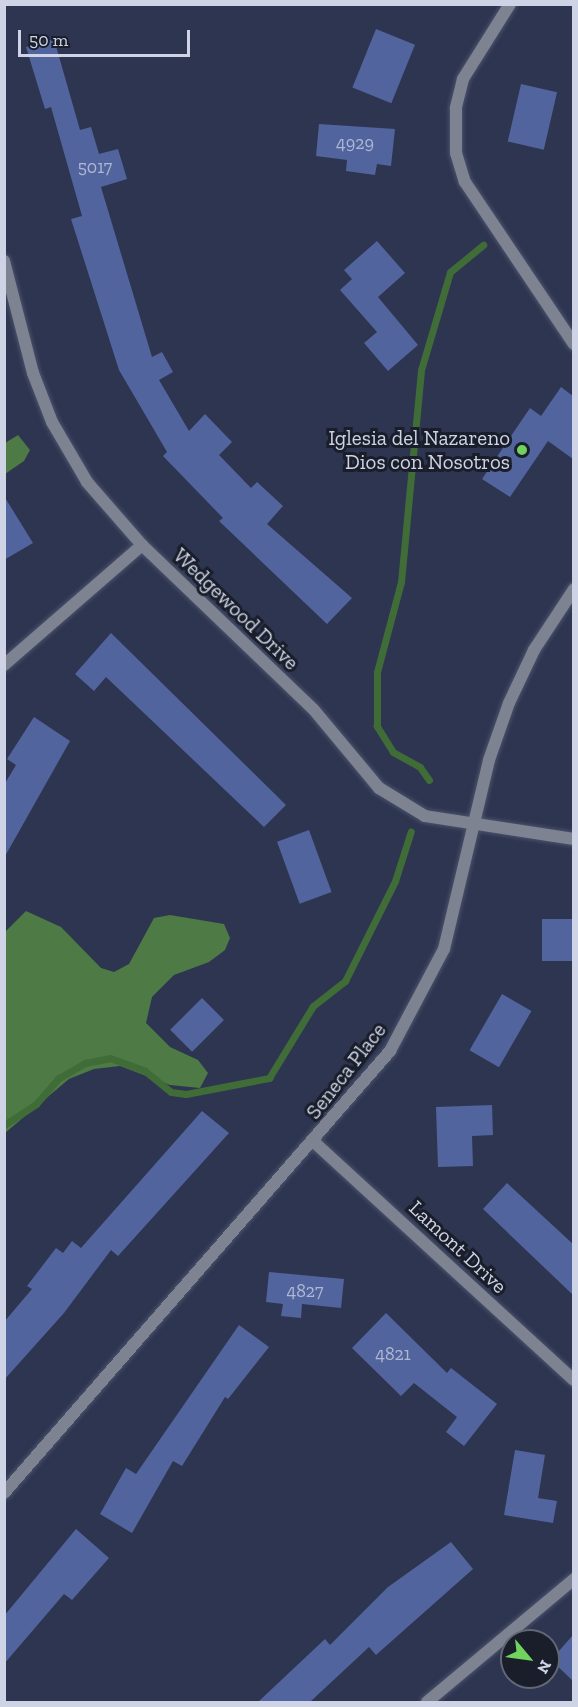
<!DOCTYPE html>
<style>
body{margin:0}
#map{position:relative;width:578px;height:1707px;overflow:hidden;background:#2d3550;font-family:"Zilla Slab",serif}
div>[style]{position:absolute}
.forest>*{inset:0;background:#4e7a45}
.stream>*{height:7px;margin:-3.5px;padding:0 3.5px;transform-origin:3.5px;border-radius:3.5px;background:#406c37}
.building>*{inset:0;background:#52649d;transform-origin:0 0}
.roads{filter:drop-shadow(0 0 2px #4a526b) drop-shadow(0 0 2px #4a526b)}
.minor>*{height:12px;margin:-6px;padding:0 6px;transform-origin:6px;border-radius:6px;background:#7e8391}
.tertiary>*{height:12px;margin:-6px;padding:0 6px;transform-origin:6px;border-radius:6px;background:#7e8391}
.dots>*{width:16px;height:16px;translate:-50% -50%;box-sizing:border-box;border:3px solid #191e2a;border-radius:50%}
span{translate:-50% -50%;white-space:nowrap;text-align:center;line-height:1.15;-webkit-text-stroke:6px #191e2a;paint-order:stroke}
.number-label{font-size:18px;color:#afb8d3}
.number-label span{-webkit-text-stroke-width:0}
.poi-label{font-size:21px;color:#ced4e5}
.right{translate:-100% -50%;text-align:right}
.street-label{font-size:21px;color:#ced4e5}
.frame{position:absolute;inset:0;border:6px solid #ced4e5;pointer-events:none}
.north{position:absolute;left:500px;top:1629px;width:60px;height:60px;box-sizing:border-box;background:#191e2a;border:2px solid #616775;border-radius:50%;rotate:119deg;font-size:16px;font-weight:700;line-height:24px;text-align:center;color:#ced4e5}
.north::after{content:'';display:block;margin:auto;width:21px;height:27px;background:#71d35e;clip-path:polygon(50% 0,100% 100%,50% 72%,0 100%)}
.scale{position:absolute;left:18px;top:30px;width:172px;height:27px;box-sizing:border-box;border:3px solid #ced4e5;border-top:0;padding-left:8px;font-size:18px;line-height:21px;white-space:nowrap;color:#ced4e5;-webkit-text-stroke:4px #191e2a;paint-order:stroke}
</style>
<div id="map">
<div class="forest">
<div style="clip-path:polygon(18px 435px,30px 450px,24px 461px,5px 474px,5px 443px)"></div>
<div style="clip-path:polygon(26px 911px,61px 927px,101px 968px,114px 972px,129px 964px,154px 918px,170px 915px,224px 924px,230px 938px,225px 950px,209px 962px,174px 975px,152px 997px,146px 1023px,170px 1047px,198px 1060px,208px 1073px,200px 1088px,170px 1085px,120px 1066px,94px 1069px,69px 1079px,5px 1133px,5px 932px)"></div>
</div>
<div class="stream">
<div style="left:429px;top:780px;width:16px;rotate:-125deg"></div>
<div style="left:420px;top:767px;width:31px;rotate:-151deg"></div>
<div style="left:393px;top:752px;width:31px;rotate:-122deg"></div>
<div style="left:377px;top:726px;width:54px;rotate:-90deg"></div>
<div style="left:377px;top:672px;width:93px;rotate:-75.1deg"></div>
<div style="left:401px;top:582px;width:213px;rotate:-84.6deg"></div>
<div style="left:421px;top:370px;width:102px;rotate:-73.5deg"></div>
<div style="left:450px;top:272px;width:43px;rotate:-39.3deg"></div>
<div style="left:4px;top:1125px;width:38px;rotate:-33deg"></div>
<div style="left:36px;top:1104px;width:35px;rotate:-49deg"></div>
<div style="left:59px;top:1078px;width:30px;rotate:-30deg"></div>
<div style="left:85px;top:1063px;width:25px;rotate:-11deg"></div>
<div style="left:110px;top:1058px;width:37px;rotate:20deg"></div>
<div style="left:145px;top:1071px;width:33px;rotate:39deg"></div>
<div style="left:171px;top:1092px;width:15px;rotate:8deg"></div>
<div style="left:186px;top:1094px;width:85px;rotate:-10.9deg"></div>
<div style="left:269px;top:1078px;width:84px;rotate:-58.6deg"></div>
<div style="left:313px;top:1006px;width:41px;rotate:-38deg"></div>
<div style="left:345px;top:981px;width:112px;rotate:-63.4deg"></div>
<div style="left:395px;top:881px;width:52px;rotate:-72.3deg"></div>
</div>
<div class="building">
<div style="left:376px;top:29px;width:42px;height:63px;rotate:22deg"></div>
<div style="clip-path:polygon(54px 39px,80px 130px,91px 127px,99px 154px,118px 149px,127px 179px,101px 187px,152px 357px,162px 352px,173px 372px,159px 380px,189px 431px,205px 414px,232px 442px,219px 455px,251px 488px,257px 482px,283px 506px,267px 524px,352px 598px,327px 624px,219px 521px,223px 518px,163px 456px,167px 452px,119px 370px,71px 219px,82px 216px,51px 107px,45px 109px,26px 47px)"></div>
<div style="left:521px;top:84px;width:37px;height:59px;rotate:13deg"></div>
<div style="clip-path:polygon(319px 124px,395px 129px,391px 166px,377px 164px,375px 175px,346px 171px,347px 160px,316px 156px)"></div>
<div style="clip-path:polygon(377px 241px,405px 273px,378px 297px,418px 345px,388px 371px,364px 343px,377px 332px,340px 290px,352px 279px,344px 270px)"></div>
<div style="clip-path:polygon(561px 387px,573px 396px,573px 459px,548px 441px,510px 497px,482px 479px,530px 408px,541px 416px)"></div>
<div style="clip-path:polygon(4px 496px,33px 543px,4px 560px)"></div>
<div style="clip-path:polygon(111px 633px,286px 805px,264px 827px,106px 677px,94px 691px,75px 674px)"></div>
<div style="clip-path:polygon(34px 717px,70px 741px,4px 858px,4px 785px,16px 765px,7px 759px)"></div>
<div style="left:309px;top:830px;width:66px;height:34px;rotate:70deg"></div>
<div style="left:542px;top:919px;width:31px;height:42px"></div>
<div style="left:502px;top:994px;width:34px;height:65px;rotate:30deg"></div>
<div style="left:202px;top:998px;width:31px;height:45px;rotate:45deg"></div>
<div style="clip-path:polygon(492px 1105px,493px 1135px,472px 1136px,473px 1166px,438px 1167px,436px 1107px)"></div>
<div style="clip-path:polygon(202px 1111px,229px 1133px,118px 1256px,111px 1250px,64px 1313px,4px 1380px,4px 1322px,32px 1289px,27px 1286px,56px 1248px,63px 1253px,72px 1241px,81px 1248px)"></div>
<div style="clip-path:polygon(507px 1183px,573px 1244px,573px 1295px,483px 1209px)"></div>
<div style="clip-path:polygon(269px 1272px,344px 1279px,341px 1308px,302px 1304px,301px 1318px,281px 1316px,283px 1304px,266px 1302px)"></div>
<div style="clip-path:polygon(386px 1313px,447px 1373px,451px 1368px,497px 1404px,464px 1446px,446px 1432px,457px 1417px,414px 1383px,401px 1396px,352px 1348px)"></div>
<div style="clip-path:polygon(239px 1325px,269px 1347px,228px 1399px,225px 1397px,182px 1466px,173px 1461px,132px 1533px,100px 1514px,126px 1468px,136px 1474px)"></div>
<div style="clip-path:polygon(515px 1450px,545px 1455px,538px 1498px,557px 1501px,553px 1523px,504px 1515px)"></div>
<div style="clip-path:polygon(76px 1529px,109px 1558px,72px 1600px,64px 1594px,4px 1664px,4px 1616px)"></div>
<div style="clip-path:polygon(451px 1542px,473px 1569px,376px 1655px,369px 1647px,310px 1702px,258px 1702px,325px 1639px,330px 1645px,388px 1587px)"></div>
<div style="clip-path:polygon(573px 1635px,573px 1681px,551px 1660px)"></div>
</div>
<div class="roads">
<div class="minor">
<div style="left:510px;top:4px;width:89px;rotate:122.1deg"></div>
<div style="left:463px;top:79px;width:30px;rotate:104deg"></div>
<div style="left:456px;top:108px;width:45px;rotate:90deg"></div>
<div style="left:456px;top:153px;width:30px;rotate:73deg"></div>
<div style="left:465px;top:182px;width:195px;rotate:56.1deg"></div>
<div style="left:4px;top:261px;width:116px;rotate:75.5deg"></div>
<div style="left:33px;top:373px;width:53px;rotate:68.8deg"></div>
<div style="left:52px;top:422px;width:69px;rotate:59.7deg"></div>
<div style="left:87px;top:482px;width:84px;rotate:48.9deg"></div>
<div style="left:142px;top:545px;width:238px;rotate:43.8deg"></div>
<div style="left:314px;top:710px;width:102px;rotate:50.2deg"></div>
<div style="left:379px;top:788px;width:54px;rotate:31.3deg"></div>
<div style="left:425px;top:816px;width:151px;rotate:8.8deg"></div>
<div style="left:4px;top:665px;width:183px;rotate:-41deg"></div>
<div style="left:315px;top:1143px;width:351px;rotate:42.5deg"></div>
<div style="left:427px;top:1702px;width:192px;rotate:-39.9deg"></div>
</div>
<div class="tertiary">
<div style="left:4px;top:1493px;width:587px;rotate:-48.87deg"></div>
<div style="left:390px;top:1051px;width:115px;rotate:-62.1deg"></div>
<div style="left:444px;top:949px;width:194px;rotate:-76.6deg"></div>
<div style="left:489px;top:760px;width:60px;rotate:-70.7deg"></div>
<div style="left:509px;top:703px;width:59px;rotate:-64.7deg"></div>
<div style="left:534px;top:650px;width:73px;rotate:-56.7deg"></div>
</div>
</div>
<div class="dots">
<div style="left:522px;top:450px;background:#71d35e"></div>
</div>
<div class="number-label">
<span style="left:355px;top:143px">4929</span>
<span style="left:95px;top:167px">5017</span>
<span style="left:305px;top:1291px">4827</span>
<span style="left:393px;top:1354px">4821</span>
</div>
<div class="poi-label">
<span class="right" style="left:510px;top:450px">Iglesia del Nazareno<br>Dios con Nosotros</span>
</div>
<div class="street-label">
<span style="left:236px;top:609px;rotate:44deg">Wedgewood Drive</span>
<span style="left:346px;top:1071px;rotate:-52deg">Seneca Place</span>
<span style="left:458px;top:1247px;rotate:43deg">Lamont Drive</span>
</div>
<div class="frame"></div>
<div class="north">N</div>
<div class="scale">50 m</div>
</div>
